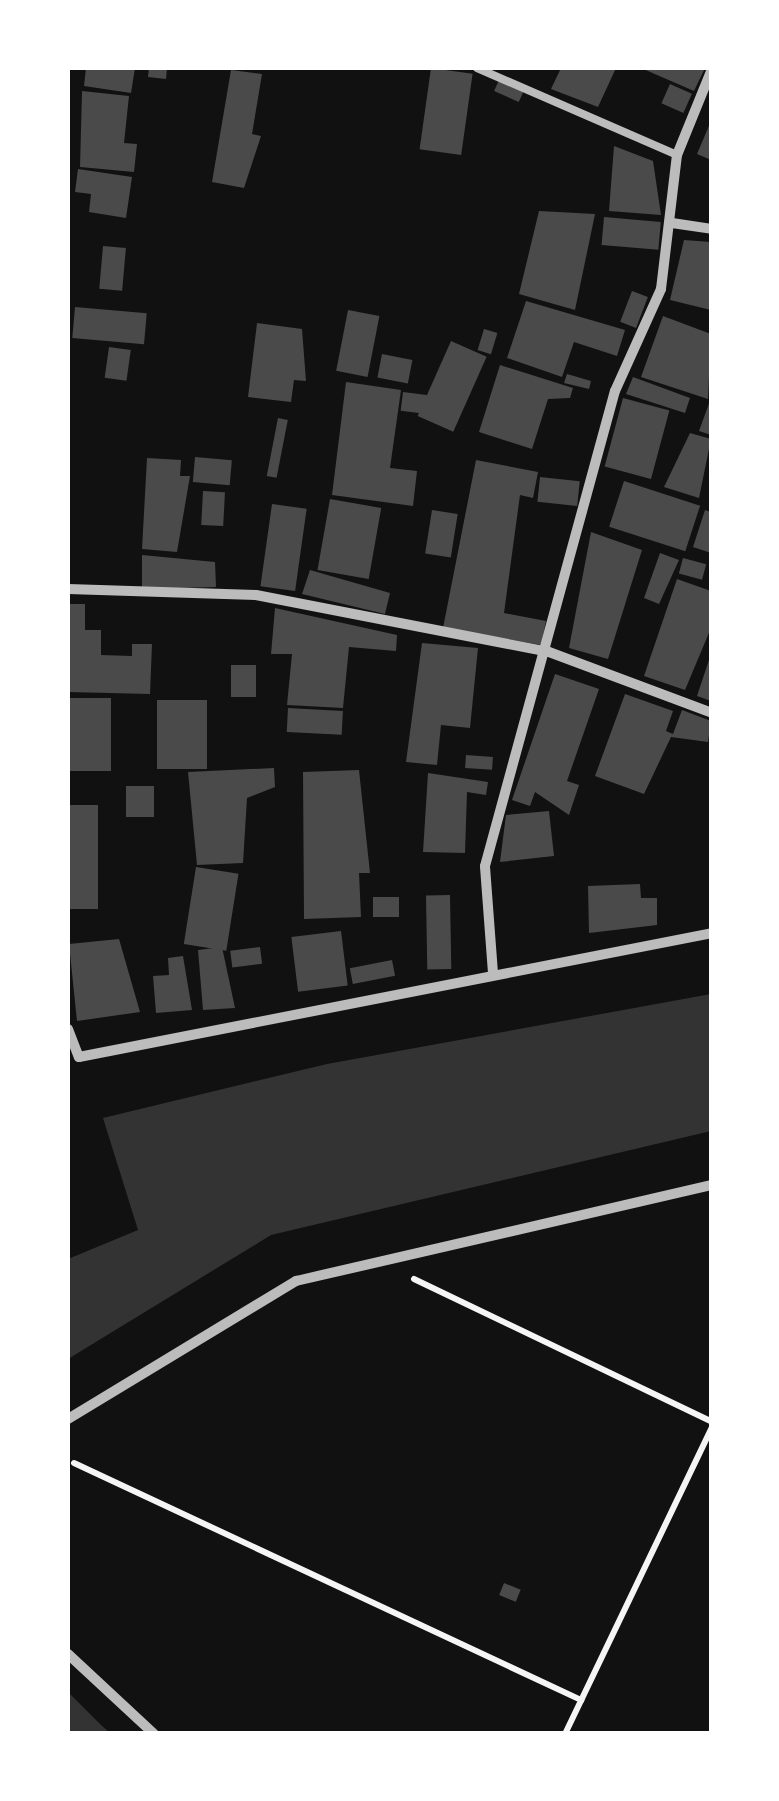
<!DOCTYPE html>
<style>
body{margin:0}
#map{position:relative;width:779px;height:1801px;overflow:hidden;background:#111;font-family:"Alegreya Sans",sans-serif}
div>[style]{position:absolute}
.water>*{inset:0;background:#333}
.building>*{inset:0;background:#4a4a4a;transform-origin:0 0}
.path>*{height:6px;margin:-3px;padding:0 3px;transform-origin:3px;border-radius:3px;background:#f5f5f5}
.service>*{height:8px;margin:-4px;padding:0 4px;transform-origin:4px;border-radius:4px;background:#bcbcbc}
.minor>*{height:10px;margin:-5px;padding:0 5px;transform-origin:5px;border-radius:5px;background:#bcbcbc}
span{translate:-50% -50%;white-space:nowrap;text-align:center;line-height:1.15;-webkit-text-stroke:10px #fff;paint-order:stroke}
.frame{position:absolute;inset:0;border:70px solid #fff;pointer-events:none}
</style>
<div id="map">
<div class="water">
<div style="clip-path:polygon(711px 994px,711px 1131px,271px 1235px,68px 1359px,68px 1259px,138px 1230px,103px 1118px,327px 1064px)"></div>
<div style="clip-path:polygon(68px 1692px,100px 1724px,110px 1733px,68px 1733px)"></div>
</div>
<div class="building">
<div style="clip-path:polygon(86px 68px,135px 68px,131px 93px,84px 86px)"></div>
<div style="clip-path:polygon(149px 68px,167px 68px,166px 79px,148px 77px)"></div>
<div style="left:431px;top:68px;width:42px;height:82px;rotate:8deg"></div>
<div style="clip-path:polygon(561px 68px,616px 68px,598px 107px,551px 89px)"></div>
<div style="clip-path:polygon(641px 68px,705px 68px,694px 91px)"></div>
<div style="clip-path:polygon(231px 70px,262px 74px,252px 134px,261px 136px,244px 188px,212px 182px)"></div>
<div style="left:499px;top:80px;width:27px;height:12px;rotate:24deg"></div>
<div style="left:670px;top:84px;width:24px;height:21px;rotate:24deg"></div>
<div style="clip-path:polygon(82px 91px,129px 96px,124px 143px,137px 144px,134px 172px,80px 167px)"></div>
<div style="clip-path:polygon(711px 121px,711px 160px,697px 154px)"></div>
<div style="clip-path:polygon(614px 146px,653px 161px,661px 215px,609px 211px)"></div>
<div style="clip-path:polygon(78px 169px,132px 177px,126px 218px,89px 212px,91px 194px,75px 192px)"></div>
<div style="clip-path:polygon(539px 211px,595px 214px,575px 310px,519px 294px)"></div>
<div style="left:604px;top:217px;width:57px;height:28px;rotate:5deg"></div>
<div style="clip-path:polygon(684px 240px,711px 242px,711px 310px,670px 300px)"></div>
<div style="left:103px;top:246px;width:23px;height:43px;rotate:5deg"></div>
<div style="left:632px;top:291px;width:17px;height:33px;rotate:21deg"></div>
<div style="clip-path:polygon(526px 301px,625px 330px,617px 356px,574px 342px,562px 377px,507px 358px)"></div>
<div style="left:75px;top:307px;width:72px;height:31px;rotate:5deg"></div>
<div style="left:348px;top:310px;width:32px;height:62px;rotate:11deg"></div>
<div style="clip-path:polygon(663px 316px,711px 334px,708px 399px,641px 377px)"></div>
<div style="clip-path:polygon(257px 323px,302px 329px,306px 381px,294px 380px,291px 402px,248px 397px)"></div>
<div style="left:484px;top:329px;width:14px;height:22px;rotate:17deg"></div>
<div style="left:451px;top:341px;width:39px;height:82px;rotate:24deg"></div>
<div style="left:109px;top:347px;width:22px;height:31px;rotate:8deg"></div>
<div style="left:382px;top:354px;width:31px;height:24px;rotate:11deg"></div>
<div style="clip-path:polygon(500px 365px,573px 388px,570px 398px,548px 399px,532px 449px,479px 432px)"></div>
<div style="clip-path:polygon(567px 374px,591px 381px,589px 389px,564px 383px)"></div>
<div style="clip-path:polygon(633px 377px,690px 398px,685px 413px,626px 394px)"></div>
<div style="clip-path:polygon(346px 382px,401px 390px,390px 468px,417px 471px,413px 506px,332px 495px)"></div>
<div style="left:403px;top:392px;width:26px;height:19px;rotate:7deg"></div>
<div style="left:623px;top:398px;width:48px;height:71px;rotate:15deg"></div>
<div style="clip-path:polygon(711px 398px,711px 435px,699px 431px)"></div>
<div style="left:278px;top:418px;width:10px;height:59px;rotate:11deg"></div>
<div style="clip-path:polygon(690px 433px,711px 439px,699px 498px,664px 487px)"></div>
<div style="left:195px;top:457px;width:37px;height:25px;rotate:5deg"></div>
<div style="clip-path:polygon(147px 458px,181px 460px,180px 476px,190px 476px,177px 552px,142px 549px)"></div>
<div style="clip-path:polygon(476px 460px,538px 472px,533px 498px,520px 495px,504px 613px,546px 621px,541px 645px,443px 628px)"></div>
<div style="left:540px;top:477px;width:40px;height:25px;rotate:6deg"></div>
<div style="left:624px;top:481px;width:80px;height:48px;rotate:18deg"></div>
<div style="left:203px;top:491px;width:22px;height:34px;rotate:3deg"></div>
<div style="left:330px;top:499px;width:52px;height:72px;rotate:10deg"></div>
<div style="left:272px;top:504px;width:35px;height:83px;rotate:8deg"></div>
<div style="left:432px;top:510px;width:26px;height:44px;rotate:9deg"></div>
<div style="clip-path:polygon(705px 510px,711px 512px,711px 553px,693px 547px)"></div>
<div style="clip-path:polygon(591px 532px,642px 550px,608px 659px,569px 648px)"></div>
<div style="clip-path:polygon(660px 553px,679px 560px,659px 604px,644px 598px)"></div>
<div style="clip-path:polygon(142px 555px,215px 562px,216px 587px,142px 589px)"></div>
<div style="left:683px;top:558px;width:24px;height:16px;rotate:15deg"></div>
<div style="clip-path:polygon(310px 570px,390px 593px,385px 614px,302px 594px)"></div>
<div style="clip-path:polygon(677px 579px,711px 591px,711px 628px,685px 690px,644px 676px)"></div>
<div style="clip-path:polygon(68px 604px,85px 604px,85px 630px,101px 630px,101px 655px,132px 656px,132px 644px,152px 644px,150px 694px,68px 692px)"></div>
<div style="clip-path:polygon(275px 608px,397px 635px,396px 651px,349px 647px,343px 708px,287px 705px,292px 654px,271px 654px)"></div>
<div style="clip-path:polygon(422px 643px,478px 648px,470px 728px,441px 725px,437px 765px,406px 762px)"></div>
<div style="clip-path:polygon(711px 654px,711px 701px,697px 696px)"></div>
<div style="left:231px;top:665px;width:25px;height:32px"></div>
<div style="clip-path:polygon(555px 674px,599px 689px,567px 781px,579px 785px,569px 815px,535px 792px,530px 806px,512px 800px)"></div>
<div style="clip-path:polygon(625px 694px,673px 711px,666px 731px,673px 734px,682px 710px,711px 721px,708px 742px,671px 737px,644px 794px,595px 776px)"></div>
<div style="left:68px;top:698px;width:43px;height:73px"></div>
<div style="left:157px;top:700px;width:50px;height:69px"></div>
<div style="left:288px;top:708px;width:55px;height:24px;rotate:3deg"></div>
<div style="left:466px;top:755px;width:27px;height:13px;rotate:4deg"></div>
<div style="clip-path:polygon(274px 768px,275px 787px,247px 798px,243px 863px,197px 865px,188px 772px)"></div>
<div style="clip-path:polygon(359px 770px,370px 873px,359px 873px,361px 917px,304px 919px,303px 772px)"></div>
<div style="clip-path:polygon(428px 773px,488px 782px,486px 795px,467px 792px,465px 853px,423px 852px)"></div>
<div style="left:126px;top:786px;width:28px;height:31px"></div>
<div style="left:68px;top:805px;width:30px;height:104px"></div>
<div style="clip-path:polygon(549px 811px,554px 856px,500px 862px,506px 815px)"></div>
<div style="left:196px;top:867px;width:43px;height:78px;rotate:9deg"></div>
<div style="clip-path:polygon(640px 884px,641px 898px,657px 898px,657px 925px,589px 933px,588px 886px)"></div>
<div style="left:450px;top:895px;width:74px;height:24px;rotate:89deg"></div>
<div style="left:373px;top:897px;width:26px;height:20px"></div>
<div style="left:341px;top:931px;width:55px;height:50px;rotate:83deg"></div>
<div style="clip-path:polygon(119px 939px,140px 1012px,77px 1021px,69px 944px)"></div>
<div style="clip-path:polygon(222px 947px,235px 1008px,203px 1010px,198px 950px)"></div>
<div style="left:260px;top:947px;width:17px;height:30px;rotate:83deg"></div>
<div style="clip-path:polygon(183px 956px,192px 1010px,156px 1013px,153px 976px,169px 975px,168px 958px)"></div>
<div style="left:392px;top:960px;width:16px;height:43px;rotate:79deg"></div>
<div style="left:504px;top:1583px;width:18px;height:13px;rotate:22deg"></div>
</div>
<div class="path">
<div style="left:414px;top:1279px;width:331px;rotate:25.6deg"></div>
<div style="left:74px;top:1463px;width:560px;rotate:25.05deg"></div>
<div style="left:565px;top:1734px;width:340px;rotate:-64.4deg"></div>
</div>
<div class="service">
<div style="left:477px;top:68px;width:218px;rotate:23.5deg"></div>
</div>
<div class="minor">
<div style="left:672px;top:223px;width:40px;rotate:8.5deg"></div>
<div style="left:68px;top:589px;width:188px;rotate:1.8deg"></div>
<div style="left:256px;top:595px;width:298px;rotate:11deg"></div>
<div style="left:549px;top:652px;width:174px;rotate:20.5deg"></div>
<div style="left:493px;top:973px;width:107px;rotate:-94.3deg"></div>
<div style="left:485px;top:866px;width:492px;rotate:-74.7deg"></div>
<div style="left:615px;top:391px;width:112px;rotate:-65.7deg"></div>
<div style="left:661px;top:289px;width:135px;rotate:-83.2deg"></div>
<div style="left:677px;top:155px;width:93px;rotate:-67.9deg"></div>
<div style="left:68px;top:1029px;width:30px;rotate:69deg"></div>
<div style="left:79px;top:1057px;width:645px;rotate:-11.08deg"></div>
<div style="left:68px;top:1419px;width:267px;rotate:-31.2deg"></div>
<div style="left:296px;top:1281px;width:427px;rotate:-13deg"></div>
<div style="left:68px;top:1654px;width:117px;rotate:42.9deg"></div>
</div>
<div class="frame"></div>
</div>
